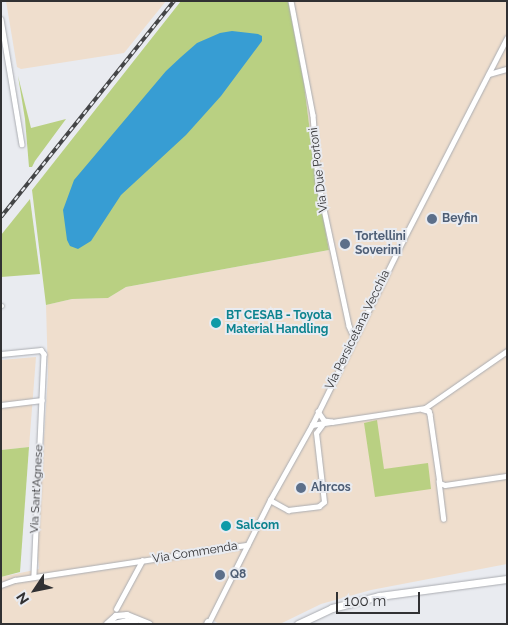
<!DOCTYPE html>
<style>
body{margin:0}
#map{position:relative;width:508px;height:625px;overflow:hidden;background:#e9ebf0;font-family:Raleway,sans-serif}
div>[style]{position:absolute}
.industrial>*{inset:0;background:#efdecd}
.green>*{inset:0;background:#b9d082}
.water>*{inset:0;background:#379dd3}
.roads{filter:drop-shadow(0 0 1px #aaacb1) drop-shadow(0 0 1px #aaacb1)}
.street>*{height:4.5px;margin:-2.25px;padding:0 2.25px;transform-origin:2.25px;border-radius:2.25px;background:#fff}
.secondary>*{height:6px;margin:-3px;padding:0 3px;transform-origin:3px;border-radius:3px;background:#fff}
.primary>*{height:7px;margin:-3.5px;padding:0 3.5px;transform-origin:3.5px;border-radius:3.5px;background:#fff}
.rail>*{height:4px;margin-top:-2px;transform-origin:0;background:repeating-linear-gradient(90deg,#e9ebf0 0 5.5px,#444547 0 11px);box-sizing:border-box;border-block:1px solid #444547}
.dots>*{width:14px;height:14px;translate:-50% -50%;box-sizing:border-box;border:2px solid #e9ebf0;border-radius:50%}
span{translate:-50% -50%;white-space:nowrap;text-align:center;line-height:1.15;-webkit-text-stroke:4px #e9ebf0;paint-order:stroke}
.street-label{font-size:12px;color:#313133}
.service-label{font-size:12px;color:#4e5e75;font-weight:700}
.left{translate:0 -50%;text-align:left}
.culture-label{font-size:12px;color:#0d838f;font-weight:700}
.frame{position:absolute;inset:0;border:2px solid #313133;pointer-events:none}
.north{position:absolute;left:10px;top:565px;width:50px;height:50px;-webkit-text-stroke:4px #e9ebf0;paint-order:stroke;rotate:236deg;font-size:14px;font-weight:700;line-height:20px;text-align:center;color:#313133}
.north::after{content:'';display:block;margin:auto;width:18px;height:22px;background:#313133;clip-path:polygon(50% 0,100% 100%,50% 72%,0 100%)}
.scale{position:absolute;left:336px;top:592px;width:84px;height:22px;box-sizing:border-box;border:2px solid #313133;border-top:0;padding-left:6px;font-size:15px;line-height:18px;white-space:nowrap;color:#313133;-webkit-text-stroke:4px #e9ebf0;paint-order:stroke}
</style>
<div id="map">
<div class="industrial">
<div style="clip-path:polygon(6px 1px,166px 1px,124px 53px,21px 69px,17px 67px)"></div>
<div style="clip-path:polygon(288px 1px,507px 1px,507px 564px,371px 590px,321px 604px,280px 624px,219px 624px,210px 618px,207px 624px,1px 624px,1px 577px,39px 569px,37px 547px,48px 375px,46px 305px,72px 299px,108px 298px,126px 287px,329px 250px,316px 180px,304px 84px)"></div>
<div style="clip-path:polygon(36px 357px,29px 447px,1px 450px,1px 360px)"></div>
</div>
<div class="green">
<div style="clip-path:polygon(181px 1px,288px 1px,304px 84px,316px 180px,329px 250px,126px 287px,108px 298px,72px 299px,46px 305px,32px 190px)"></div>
<div style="clip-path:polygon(18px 76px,31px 128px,66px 119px,35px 161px,32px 167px,29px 167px,25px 119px)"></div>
<div style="clip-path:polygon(30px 199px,40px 274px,1px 277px,1px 235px)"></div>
<div style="clip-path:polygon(377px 420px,384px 469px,428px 463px,431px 489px,375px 497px,364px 423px)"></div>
<div style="clip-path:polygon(29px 447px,20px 572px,1px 577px,1px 450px)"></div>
</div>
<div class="water">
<div style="clip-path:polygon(232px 31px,258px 34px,262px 36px,262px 41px,221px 96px,186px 135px,121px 195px,91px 241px,78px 249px,70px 246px,67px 240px,63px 210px,74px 180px,166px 71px,181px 57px,197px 43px,220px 33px)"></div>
</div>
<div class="roads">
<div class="street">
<div style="left:291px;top:1px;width:116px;rotate:79.1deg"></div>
<div style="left:313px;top:115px;width:66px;rotate:85.7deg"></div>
<div style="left:318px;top:181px;width:148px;rotate:77.9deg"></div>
<div style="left:349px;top:326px;width:12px;rotate:66deg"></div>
<div style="left:1px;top:19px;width:127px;rotate:80.5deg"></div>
<div style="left:489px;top:74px;width:19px;rotate:-16deg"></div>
<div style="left:1px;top:306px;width:1px"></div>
<div style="left:1px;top:354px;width:40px;rotate:-5.7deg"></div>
<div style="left:41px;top:350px;width:5px;rotate:53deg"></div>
<div style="left:44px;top:354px;width:223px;rotate:92.6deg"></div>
<div style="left:1px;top:405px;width:41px;rotate:-7deg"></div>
<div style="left:422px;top:409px;width:7px;rotate:16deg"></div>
<div style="left:429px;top:411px;width:3px;rotate:72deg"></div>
<div style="left:430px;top:414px;width:70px;rotate:81.8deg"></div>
<div style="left:440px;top:483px;width:5px;rotate:22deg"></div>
<div style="left:445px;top:485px;width:63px;rotate:-8.3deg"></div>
<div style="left:332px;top:422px;width:94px;rotate:-8.6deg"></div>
<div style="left:425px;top:408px;width:100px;rotate:-34.8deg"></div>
<div style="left:312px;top:425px;width:20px;rotate:-9deg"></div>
<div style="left:332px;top:422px;width:8px;rotate:-173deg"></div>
<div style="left:324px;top:421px;width:11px;rotate:-124deg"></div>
<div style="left:439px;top:481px;width:38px;rotate:83deg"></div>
<div style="left:270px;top:500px;width:21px;rotate:29deg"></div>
<div style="left:288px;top:510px;width:31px;rotate:-7deg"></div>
<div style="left:319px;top:506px;width:6px;rotate:-39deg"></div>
<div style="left:324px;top:502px;width:69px;rotate:-96.6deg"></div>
<div style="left:316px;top:433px;width:10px;rotate:-53deg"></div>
<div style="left:1px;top:585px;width:15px;rotate:-20deg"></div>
<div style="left:15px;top:580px;width:235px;rotate:-8.6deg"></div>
<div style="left:116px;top:609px;width:55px;rotate:-61.6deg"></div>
<div style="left:208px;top:624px;width:139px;rotate:-63.4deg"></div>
<div style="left:270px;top:500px;width:86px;rotate:-60.8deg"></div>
<div style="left:312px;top:425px;width:206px;rotate:-63.8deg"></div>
<div style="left:403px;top:240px;width:227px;rotate:-62.8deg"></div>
</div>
<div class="secondary">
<div style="left:107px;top:624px;width:12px;rotate:-42deg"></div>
<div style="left:116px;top:616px;width:11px;rotate:-5deg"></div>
<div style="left:127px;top:615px;width:24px;rotate:22deg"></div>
<div style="left:114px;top:624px;width:13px;rotate:-13deg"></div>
<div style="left:127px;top:621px;width:9px;rotate:18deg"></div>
<div style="left:207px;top:624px;width:2px;rotate:-63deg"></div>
</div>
<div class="primary">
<div style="left:298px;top:624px;width:38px;rotate:-25deg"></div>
<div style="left:332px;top:608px;width:49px;rotate:-14.3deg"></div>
<div style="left:379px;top:596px;width:129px;rotate:-7.6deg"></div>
</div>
</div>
<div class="rail">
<div style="left:1px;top:217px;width:277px;rotate:-51.3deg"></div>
</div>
<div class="dots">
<div style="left:432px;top:219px;background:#5c6f8a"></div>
<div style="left:345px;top:244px;background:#5c6f8a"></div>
<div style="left:216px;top:323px;background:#0f9aa8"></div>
<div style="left:301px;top:488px;background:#5c6f8a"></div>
<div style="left:226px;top:526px;background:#0f9aa8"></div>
<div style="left:220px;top:575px;background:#5c6f8a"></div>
</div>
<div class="street-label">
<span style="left:319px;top:170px;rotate:-97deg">Via Due Portoni</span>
<span style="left:358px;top:330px;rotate:-64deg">Via Persicetana Vecchia</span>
<span style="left:37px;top:489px;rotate:-87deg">Via Sant'Agnese</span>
<span style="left:195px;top:553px;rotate:-9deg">Via Commenda</span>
</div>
<div class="service-label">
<span class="left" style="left:442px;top:219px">Beyfin</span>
<span class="left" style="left:355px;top:244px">Tortellini<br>Soverini</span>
<span class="left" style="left:311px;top:488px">Ahrcos</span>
<span class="left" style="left:230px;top:575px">Q8</span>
</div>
<div class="culture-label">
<span class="left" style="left:226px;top:323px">BT CESAB - Toyota<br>Material Handling</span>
<span class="left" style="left:236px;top:526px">Salcom</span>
</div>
<div class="frame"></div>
<div class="north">N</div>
<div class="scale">100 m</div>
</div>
